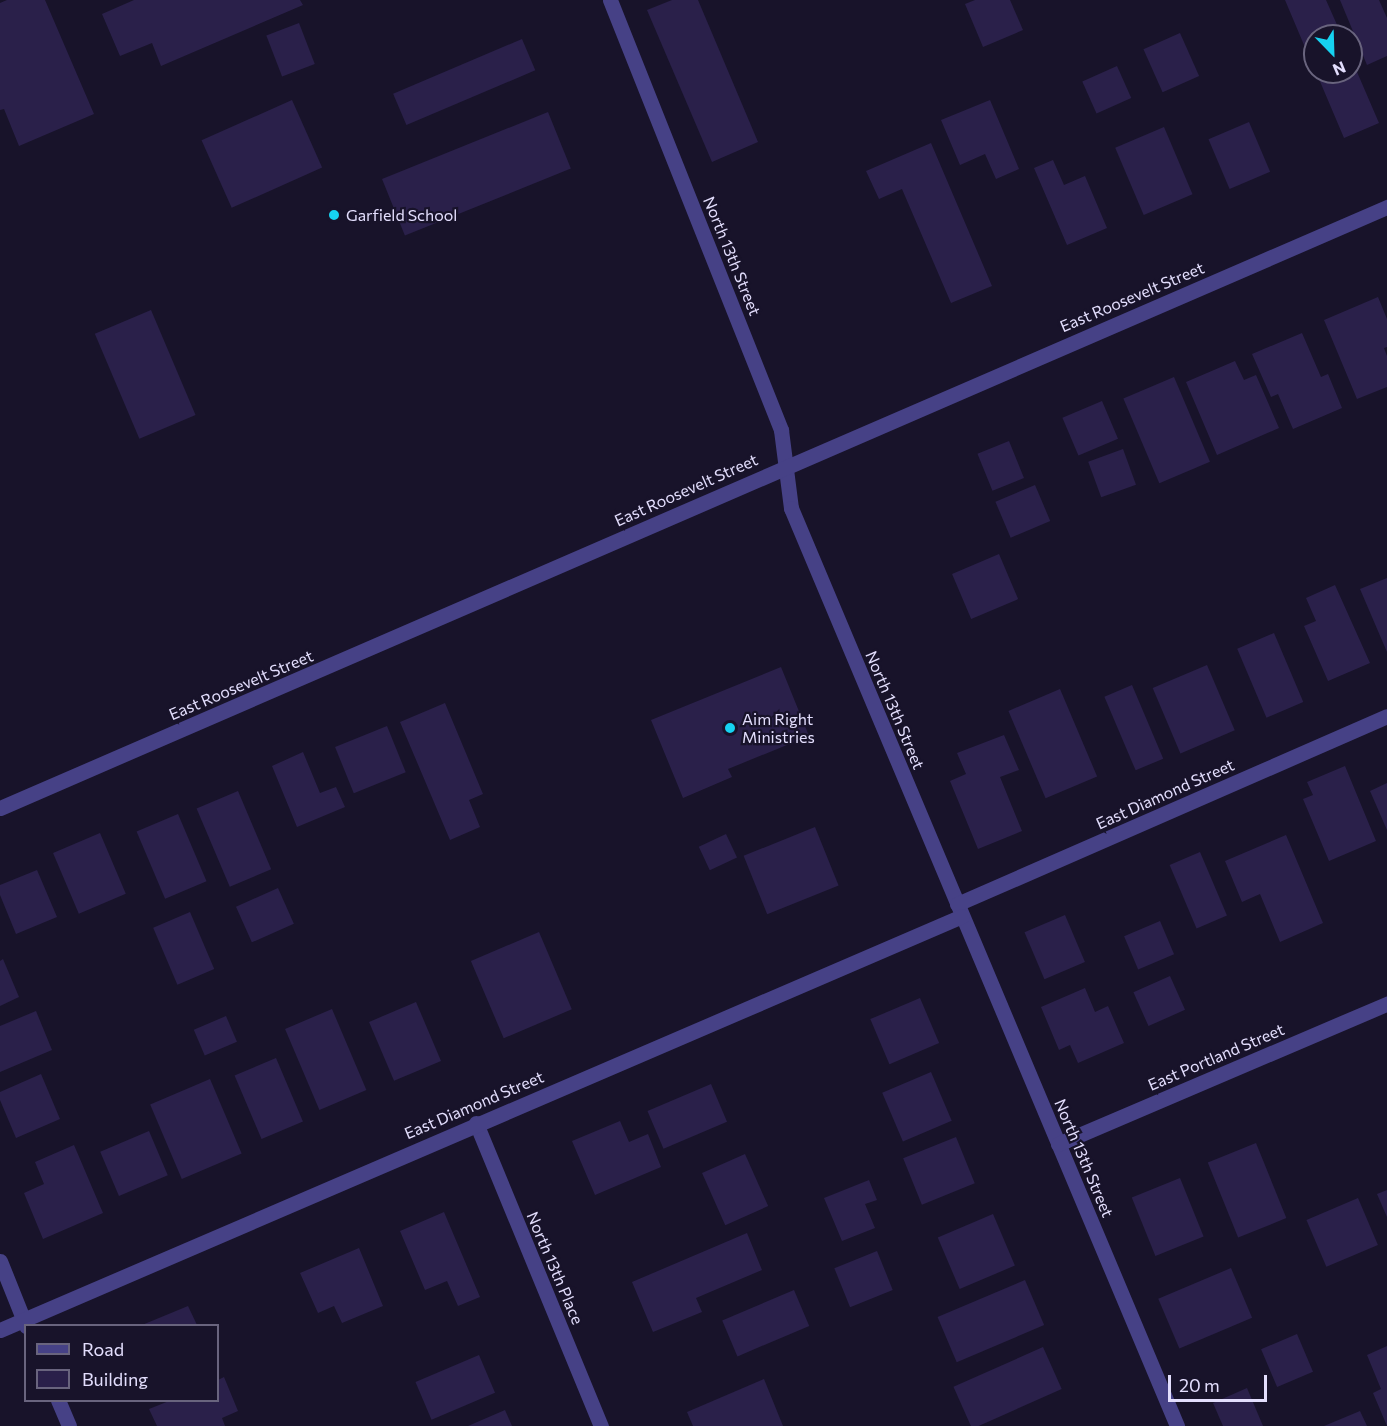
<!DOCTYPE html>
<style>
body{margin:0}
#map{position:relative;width:1387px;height:1426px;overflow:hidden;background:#18132a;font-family:Commissioner,sans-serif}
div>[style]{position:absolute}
.building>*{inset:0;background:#2a204a;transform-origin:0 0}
.minor>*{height:15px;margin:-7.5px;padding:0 7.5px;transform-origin:7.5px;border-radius:7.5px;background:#464186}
.tertiary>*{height:15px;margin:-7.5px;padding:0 7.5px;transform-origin:7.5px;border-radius:7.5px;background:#464186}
.dots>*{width:16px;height:16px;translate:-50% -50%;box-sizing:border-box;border:3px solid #18132a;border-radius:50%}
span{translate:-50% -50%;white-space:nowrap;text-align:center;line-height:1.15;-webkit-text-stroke:4.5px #18132a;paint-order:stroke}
.poi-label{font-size:16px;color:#e3defd}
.left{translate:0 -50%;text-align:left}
.street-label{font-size:16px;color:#e3defd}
.legend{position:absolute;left:24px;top:1324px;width:195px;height:78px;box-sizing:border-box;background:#18132a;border:2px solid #69647e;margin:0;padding:8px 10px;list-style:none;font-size:18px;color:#e3defd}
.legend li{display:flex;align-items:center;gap:12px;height:30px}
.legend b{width:30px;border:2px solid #69647e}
.north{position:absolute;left:1303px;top:24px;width:60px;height:60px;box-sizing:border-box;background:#18132a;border:2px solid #69647e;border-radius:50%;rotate:157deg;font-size:16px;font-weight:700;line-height:24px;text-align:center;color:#e3defd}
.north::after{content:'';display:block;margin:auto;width:21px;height:27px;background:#16d2f1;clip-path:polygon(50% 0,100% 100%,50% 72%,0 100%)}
.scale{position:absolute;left:1168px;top:1375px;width:99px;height:27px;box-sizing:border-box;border:3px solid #e3defd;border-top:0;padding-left:8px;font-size:18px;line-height:21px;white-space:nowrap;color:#e3defd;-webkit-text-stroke:4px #18132a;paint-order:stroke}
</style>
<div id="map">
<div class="building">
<div style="clip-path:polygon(7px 0,45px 0,94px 114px,19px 146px,4px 109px,0 110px,0 3px)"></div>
<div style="clip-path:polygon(134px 0,300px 0,303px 5px,161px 66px,152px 43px,120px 56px,102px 14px)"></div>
<div style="clip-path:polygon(672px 0,698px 0,758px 142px,712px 162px,647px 10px)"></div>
<div style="clip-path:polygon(975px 0,1010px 0,1023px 30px,983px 47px,965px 4px)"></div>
<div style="clip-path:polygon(1285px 0,1326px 0,1342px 36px,1315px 36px,1315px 71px)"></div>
<div style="clip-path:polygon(1340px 0,1379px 0,1387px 18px,1387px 56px,1367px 65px)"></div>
<div style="left:299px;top:23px;width:44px;height:35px;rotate:69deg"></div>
<div style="left:1180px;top:33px;width:47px;height:40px;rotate:66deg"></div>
<div style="left:522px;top:39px;width:34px;height:140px;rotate:67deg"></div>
<div style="clip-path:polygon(1351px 58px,1379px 123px,1344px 138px,1316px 72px,1351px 72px)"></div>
<div style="left:1117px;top:66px;width:35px;height:38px;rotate:66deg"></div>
<div style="left:292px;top:100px;width:74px;height:99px;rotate:66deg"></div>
<div style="clip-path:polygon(990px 100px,1019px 169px,996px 179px,985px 154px,960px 165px,941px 120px)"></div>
<div style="left:548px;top:112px;width:61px;height:179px;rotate:68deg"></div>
<div style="left:1249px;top:122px;width:54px;height:44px;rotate:67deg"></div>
<div style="left:1164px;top:127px;width:73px;height:53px;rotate:67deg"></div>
<div style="clip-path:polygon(931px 143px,992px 286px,951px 303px,902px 189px,879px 199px,866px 171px)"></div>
<div style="clip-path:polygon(1053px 160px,1064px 185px,1085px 176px,1107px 228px,1067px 245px,1034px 168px)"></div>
<div style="clip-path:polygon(1378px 297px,1387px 319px,1387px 347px,1384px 348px,1387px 356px,1387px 387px,1357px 399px,1324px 320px)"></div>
<div style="left:151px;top:310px;width:114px;height:61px;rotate:67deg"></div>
<div style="clip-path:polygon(1302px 333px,1321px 377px,1328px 374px,1342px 408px,1293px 429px,1278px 394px,1271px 397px,1252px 354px)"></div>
<div style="clip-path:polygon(1235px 361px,1244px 380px,1256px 375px,1279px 428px,1217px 455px,1186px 382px)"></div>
<div style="left:1174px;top:377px;width:92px;height:55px;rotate:67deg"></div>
<div style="left:1102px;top:401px;width:41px;height:43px;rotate:67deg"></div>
<div style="left:1009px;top:441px;width:40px;height:34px;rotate:68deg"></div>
<div style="left:1123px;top:449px;width:38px;height:37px;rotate:70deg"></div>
<div style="left:1035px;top:485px;width:39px;height:43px;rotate:67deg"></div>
<div style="left:999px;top:554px;width:49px;height:51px;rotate:67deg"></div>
<div style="clip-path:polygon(1387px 578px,1387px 652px,1360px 589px)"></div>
<div style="clip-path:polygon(1335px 585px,1370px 663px,1328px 681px,1304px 626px,1316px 621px,1306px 598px)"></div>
<div style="left:1274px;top:633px;width:75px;height:40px;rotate:67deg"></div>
<div style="left:1207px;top:665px;width:71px;height:59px;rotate:67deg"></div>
<div style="clip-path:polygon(781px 667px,809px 736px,728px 769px,732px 777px,683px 798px,651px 720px)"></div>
<div style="left:1132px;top:685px;width:80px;height:30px;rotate:67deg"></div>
<div style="left:1060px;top:689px;width:95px;height:56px;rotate:67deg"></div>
<div style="clip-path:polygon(445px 703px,483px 794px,469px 800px,480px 827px,450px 840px,400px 722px)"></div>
<div style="left:387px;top:726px;width:50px;height:56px;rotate:68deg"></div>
<div style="clip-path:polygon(1004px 735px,1019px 770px,1000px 777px,1022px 831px,978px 849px,950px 781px,966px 774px,957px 753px)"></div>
<div style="clip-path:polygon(303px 752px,320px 793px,336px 787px,345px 807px,297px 827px,272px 766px)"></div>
<div style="clip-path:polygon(1345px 766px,1376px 841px,1329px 861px,1303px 799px,1313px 795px,1307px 782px)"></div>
<div style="clip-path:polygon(1387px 783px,1387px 830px,1370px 791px)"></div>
<div style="left:238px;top:791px;width:85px;height:45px;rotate:67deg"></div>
<div style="left:178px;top:814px;width:73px;height:45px;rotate:67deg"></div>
<div style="left:815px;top:827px;width:63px;height:77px;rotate:68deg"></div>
<div style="left:100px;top:833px;width:66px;height:51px;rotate:67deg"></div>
<div style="left:726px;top:834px;width:26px;height:30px;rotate:65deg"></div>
<div style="clip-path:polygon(1286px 835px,1323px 923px,1280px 942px,1260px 894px,1242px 902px,1225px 861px)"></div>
<div style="left:1200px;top:852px;width:69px;height:33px;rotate:67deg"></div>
<div style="clip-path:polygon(37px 870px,57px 917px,16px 934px,0 895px,0 885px)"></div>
<div style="left:278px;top:888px;width:39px;height:46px;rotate:66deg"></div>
<div style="left:190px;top:912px;width:62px;height:40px;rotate:67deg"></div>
<div style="left:1065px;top:915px;width:51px;height:44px;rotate:67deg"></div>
<div style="left:1160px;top:921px;width:36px;height:39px;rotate:67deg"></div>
<div style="left:539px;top:932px;width:84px;height:74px;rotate:67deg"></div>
<div style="clip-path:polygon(3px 959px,19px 997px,0 1006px,0 961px)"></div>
<div style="left:1170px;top:976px;width:37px;height:40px;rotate:66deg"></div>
<div style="clip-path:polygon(1085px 988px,1095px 1012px,1108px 1006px,1124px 1043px,1078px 1063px,1070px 1045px,1059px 1050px,1041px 1007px)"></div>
<div style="left:920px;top:998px;width:49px;height:54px;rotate:67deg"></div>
<div style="left:416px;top:1002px;width:64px;height:51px;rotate:67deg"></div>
<div style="left:332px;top:1009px;width:88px;height:51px;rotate:67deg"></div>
<div style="clip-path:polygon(36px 1011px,52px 1050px,0 1072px,0 1026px)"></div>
<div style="left:226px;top:1016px;width:28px;height:35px;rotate:67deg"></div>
<div style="left:276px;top:1058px;width:69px;height:45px;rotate:67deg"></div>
<div style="left:931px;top:1072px;width:53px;height:53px;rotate:67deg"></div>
<div style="clip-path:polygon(41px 1074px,60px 1119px,16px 1138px,0 1100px,0 1092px)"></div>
<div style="left:210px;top:1079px;width:81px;height:65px;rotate:67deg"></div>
<div style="left:711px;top:1084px;width:41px;height:69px;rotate:67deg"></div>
<div style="clip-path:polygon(620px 1121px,629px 1142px,648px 1134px,661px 1167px,595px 1195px,572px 1141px)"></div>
<div style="left:149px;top:1131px;width:48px;height:53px;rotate:67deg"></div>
<div style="left:956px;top:1137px;width:50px;height:57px;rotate:68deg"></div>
<div style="left:1256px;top:1143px;width:81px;height:52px;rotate:68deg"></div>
<div style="clip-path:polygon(74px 1145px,103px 1213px,43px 1239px,24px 1193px,44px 1184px,35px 1162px)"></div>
<div style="left:745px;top:1154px;width:57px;height:47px;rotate:66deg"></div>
<div style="left:1180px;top:1178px;width:63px;height:52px;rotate:68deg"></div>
<div style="clip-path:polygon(869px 1180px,877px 1200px,865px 1204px,875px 1228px,842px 1241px,824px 1198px)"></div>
<div style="clip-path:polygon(1387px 1190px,1387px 1217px,1377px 1194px)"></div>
<div style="left:1358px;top:1198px;width:51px;height:56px;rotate:67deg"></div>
<div style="clip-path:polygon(444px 1212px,480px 1297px,458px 1306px,447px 1281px,425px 1290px,400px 1231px)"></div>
<div style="left:993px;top:1214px;width:56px;height:60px;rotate:67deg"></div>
<div style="clip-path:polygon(747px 1233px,762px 1270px,696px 1298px,702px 1312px,653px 1332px,632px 1282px)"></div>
<div style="clip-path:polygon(359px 1248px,383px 1306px,342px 1323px,334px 1306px,318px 1313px,300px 1273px)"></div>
<div style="left:877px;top:1251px;width:42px;height:46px;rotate:68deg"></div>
<div style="left:1231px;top:1268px;width:54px;height:79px;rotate:67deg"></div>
<div style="left:1025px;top:1280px;width:49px;height:95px;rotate:67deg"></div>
<div style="left:794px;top:1290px;width:39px;height:78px;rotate:67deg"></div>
<div style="clip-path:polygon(188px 1306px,197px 1325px,142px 1325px)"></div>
<div style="left:1297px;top:1334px;width:41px;height:39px;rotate:67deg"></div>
<div style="clip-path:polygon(1387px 1346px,1387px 1426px,1373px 1393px,1381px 1389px,1367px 1355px)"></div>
<div style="left:1043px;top:1347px;width:46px;height:98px;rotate:66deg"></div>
<div style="left:479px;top:1355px;width:41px;height:69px;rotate:67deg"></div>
<div style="clip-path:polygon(224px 1377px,238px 1411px,222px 1418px,225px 1426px,157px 1426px,149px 1409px,169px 1401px,218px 1401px,218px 1380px)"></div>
<div style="clip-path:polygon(764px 1379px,783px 1426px,693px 1426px,687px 1412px)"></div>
<div style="clip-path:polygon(1247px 1388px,1263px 1426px,1223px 1426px,1213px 1403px)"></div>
<div style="clip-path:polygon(505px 1410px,512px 1426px,468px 1426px)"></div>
<div style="clip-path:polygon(1360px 1411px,1367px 1426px,1324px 1426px)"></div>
</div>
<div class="minor">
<div style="left:610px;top:0;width:463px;rotate:68.3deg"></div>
<div style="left:781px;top:430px;width:79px;rotate:82.7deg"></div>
<div style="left:791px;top:508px;width:996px;rotate:67.19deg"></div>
<div style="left:957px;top:904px;width:469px;rotate:-23.6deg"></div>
<div style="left:476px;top:1123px;width:328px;rotate:67.6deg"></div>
<div style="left:1058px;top:1144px;width:358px;rotate:-23.1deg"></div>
<div style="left:0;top:1261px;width:70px;rotate:68.2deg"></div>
<div style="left:0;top:1330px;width:1047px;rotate:-23.28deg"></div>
<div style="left:58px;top:1400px;width:28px;rotate:67deg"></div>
</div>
<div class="tertiary">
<div style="left:0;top:808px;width:1512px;rotate:-23.43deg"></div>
</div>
<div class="dots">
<div style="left:334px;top:215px;background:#16d2f1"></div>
<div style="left:730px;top:728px;background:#16d2f1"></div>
</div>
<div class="poi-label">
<span class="left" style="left:346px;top:215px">Garfield School</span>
<span class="left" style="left:742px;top:728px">Aim Right<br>Ministries</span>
</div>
<div class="street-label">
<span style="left:732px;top:256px;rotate:68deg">North 13th Street</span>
<span style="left:1132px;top:297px;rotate:-23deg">East Roosevelt Street</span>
<span style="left:686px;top:490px;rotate:-24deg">East Roosevelt Street</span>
<span style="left:241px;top:685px;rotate:-23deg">East Roosevelt Street</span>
<span style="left:895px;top:710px;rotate:67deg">North 13th Street</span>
<span style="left:1165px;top:794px;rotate:-24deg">East Diamond Street</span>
<span style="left:1216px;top:1057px;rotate:-23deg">East Portland Street</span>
<span style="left:474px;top:1105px;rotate:-23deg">East Diamond Street</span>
<span style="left:1084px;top:1158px;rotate:67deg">North 13th Street</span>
<span style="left:555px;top:1268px;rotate:67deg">North 13th Place</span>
</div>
<ul class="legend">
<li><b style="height:8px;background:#464186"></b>Road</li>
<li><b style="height:16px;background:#2a204a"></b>Building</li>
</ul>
<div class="north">N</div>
<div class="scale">20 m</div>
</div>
